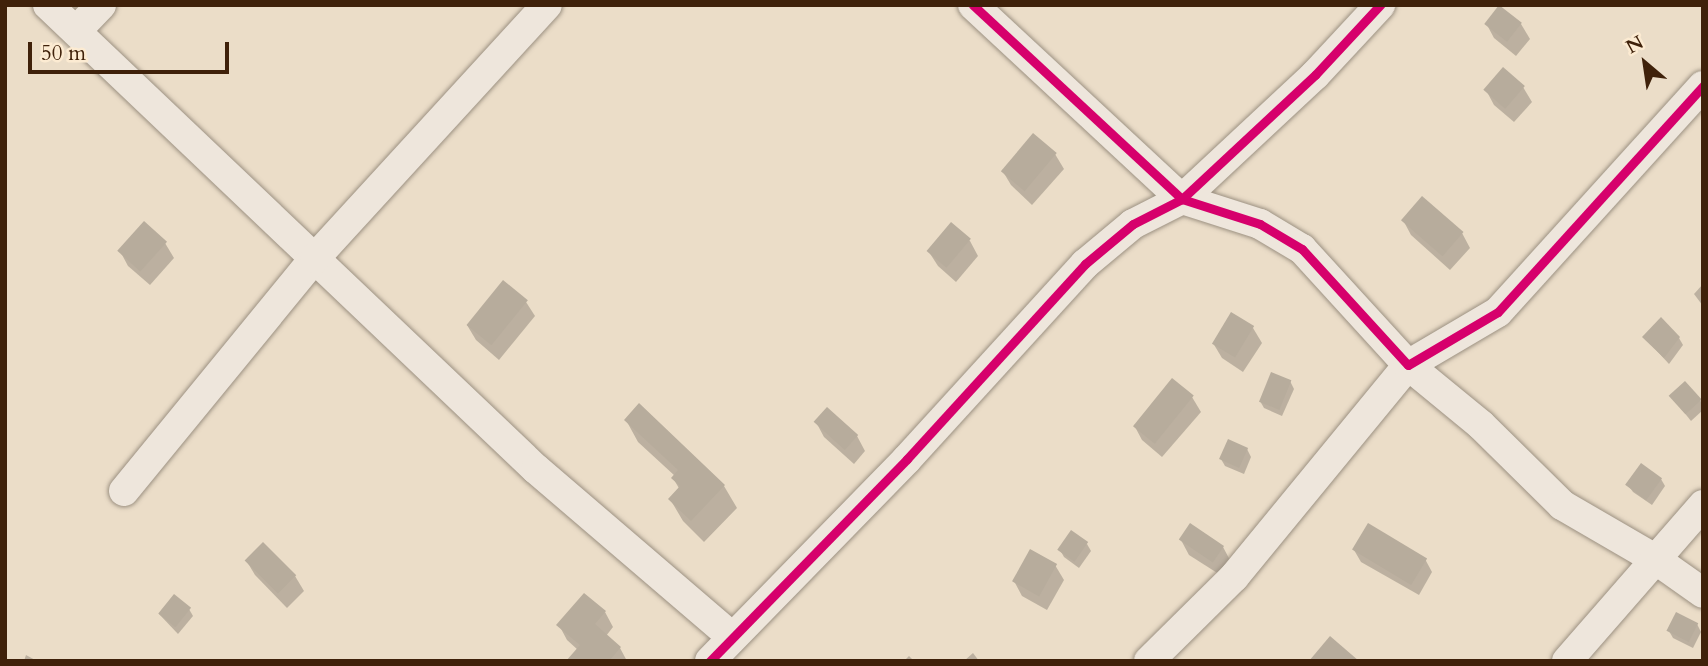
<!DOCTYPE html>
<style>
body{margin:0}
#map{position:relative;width:1708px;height:666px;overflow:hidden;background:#ebddc8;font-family:Cardo,serif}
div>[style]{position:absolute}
.shadow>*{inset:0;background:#0003}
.building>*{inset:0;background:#b7ac9c;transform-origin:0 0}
.roads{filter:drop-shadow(0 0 2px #9c9182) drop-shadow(0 0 2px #9c9182)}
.street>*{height:30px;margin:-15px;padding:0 15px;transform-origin:15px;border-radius:15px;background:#eee6dc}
.cycleway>*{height:9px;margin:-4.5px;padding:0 4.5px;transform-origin:4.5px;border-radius:4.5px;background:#d6006c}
span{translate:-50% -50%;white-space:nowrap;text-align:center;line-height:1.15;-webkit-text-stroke:7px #fcebd2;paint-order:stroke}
.frame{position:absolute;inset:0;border:7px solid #3f210a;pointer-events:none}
.north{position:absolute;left:1610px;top:28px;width:70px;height:70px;-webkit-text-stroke:5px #fcebd2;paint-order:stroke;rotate:331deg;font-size:19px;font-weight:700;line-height:28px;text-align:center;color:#3f210a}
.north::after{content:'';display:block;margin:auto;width:24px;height:32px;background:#3f210a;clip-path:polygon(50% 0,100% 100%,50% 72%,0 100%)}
.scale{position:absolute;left:28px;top:42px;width:201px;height:32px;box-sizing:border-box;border:4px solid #3f210a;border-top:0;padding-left:9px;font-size:21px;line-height:24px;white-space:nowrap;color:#3f210a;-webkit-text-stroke:5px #fcebd2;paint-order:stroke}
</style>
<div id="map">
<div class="shadow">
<div style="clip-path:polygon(1486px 23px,1521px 24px,1530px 39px,1516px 56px,1494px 38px)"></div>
<div style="clip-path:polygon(1523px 87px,1532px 102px,1514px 122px,1494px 105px,1486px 90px)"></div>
<div style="clip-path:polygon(1055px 154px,1064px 169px,1032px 205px,1011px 185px,1002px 170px)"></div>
<div style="clip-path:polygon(1403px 220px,1462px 233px,1470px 248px,1450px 270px,1411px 235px)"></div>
<div style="clip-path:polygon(952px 225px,970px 241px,978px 256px,956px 282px,938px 266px,929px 252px)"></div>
<div style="clip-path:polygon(165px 243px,174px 258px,150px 285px,128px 266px,120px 251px)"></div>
<div style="clip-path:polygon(1703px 284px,1703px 306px,1694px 294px)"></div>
<div style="clip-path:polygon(526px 302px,535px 316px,499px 360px,476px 340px,467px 325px)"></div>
<div style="clip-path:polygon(1232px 314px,1253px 328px,1262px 343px,1243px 372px,1222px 358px,1213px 343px)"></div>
<div style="clip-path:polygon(1644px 337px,1679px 338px,1683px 345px,1669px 364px)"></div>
<div style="clip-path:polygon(1290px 381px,1294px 389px,1282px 416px,1264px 408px,1260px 401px)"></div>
<div style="clip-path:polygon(1685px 383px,1703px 404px,1703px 410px,1691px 421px,1671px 396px)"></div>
<div style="clip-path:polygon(1192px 397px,1201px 412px,1162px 457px,1142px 440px,1134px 425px)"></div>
<div style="clip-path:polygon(626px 420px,724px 486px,737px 508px,704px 542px,683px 521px,670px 499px,680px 490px,673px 478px,675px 476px,638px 442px)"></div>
<div style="clip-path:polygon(816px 422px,857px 436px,865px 451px,854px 464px,824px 437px)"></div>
<div style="clip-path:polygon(1247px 449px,1251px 457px,1244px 474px,1225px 466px,1221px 459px)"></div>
<div style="clip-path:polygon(1661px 479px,1665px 486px,1652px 505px,1633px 492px,1628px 485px)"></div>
<div style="clip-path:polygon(1181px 540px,1223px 547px,1231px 562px,1222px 576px,1189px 555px)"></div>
<div style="clip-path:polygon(263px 544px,295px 576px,304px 591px,287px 608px,255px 575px,246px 560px)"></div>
<div style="clip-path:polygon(1087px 544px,1091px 551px,1079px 568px,1064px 557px,1060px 550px)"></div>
<div style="clip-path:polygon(1354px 550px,1425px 559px,1432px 572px,1419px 595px,1361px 562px)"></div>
<div style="clip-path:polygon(1055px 565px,1064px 580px,1047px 610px,1022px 596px,1014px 581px)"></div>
<div style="clip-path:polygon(189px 609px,193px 616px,178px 634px,159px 614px)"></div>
<div style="clip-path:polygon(605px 612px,613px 627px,606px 636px,620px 648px,627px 661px,569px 661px,578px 650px,567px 640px,559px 625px)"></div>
<div style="clip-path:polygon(1697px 624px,1701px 632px,1693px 648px,1673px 638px,1669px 631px)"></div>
<div style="clip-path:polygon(973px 653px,979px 661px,964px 661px)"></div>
<div style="clip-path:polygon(26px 655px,37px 661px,24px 661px)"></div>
<div style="clip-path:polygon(909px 656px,914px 661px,904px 661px)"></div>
</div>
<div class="building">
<div style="left:1499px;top:5px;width:29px;height:24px;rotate:38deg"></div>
<div style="left:1503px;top:67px;width:29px;height:30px;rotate:41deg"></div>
<div style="left:1033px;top:133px;width:31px;height:50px;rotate:40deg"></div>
<div style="left:1422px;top:196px;width:55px;height:32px;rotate:41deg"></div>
<div style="left:144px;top:221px;width:31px;height:40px;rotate:42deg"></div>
<div style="left:951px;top:222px;width:26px;height:38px;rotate:40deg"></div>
<div style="left:503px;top:280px;width:32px;height:58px;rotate:39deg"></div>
<div style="left:1231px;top:312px;width:27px;height:37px;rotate:31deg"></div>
<div style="clip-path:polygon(1661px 317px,1680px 337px,1664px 358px,1642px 337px)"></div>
<div style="left:1271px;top:372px;width:22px;height:32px;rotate:22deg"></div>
<div style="left:1172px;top:378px;width:28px;height:62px;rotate:39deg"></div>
<div style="left:1685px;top:381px;width:25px;height:22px;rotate:48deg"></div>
<div style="clip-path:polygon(639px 403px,725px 485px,691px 521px,668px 499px,680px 486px,671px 478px,678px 470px,624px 420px)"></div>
<div style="left:827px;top:407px;width:42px;height:20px;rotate:42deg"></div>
<div style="left:1228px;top:439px;width:22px;height:22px;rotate:24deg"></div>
<div style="left:1641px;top:463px;width:26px;height:27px;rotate:36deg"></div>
<div style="left:1190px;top:523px;width:41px;height:20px;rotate:34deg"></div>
<div style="left:1368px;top:523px;width:69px;height:31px;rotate:31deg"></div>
<div style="left:1071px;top:530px;width:21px;height:24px;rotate:35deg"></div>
<div style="left:263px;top:542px;width:47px;height:26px;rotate:45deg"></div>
<div style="left:1030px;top:549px;width:31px;height:37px;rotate:29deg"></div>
<div style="clip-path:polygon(584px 593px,606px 611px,595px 624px,621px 647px,609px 661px,566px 661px,580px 645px,556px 625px)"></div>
<div style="left:174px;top:594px;width:22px;height:25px;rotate:39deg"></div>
<div style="left:1676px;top:612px;width:25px;height:21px;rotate:27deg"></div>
<div style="clip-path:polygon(1330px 636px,1359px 661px,1309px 661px)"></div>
</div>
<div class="roads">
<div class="street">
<div style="left:48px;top:5px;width:673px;rotate:43.56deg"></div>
<div style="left:536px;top:469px;width:258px;rotate:40.6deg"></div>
<div style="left:973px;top:5px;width:285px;rotate:42.9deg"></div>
<div style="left:1182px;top:199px;width:82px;rotate:17.8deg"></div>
<div style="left:1260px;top:224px;width:49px;rotate:30.8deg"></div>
<div style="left:1302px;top:249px;width:157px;rotate:47.6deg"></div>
<div style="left:1408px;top:365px;width:104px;rotate:-30.5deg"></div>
<div style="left:1498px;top:312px;width:305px;rotate:-47.8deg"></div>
<div style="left:76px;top:31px;width:36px;rotate:-46deg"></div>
<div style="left:124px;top:491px;width:301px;rotate:-50.7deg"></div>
<div style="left:315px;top:258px;width:343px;rotate:-47.5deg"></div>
<div style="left:710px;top:661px;width:282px;rotate:-45.7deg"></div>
<div style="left:907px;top:459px;width:264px;rotate:-47.6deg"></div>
<div style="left:1085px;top:264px;width:62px;rotate:-39.8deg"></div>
<div style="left:1133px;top:224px;width:55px;rotate:-27deg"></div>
<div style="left:1182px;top:199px;width:182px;rotate:-43deg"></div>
<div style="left:1315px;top:75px;width:96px;rotate:-47.1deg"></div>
<div style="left:1149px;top:661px;width:120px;rotate:-44.7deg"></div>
<div style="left:1234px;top:577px;width:274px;rotate:-50.6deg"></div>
<div style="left:1408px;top:365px;width:94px;rotate:39.4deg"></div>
<div style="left:1481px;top:425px;width:114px;rotate:44.6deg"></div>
<div style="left:1562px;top:505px;width:108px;rotate:30.1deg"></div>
<div style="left:1655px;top:559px;width:59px;rotate:35.3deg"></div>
<div style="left:1567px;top:661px;width:207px;rotate:-48.9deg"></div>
</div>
</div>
<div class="cycleway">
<div style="left:973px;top:5px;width:285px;rotate:42.9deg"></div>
<div style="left:1182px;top:199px;width:82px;rotate:17.8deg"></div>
<div style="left:1260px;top:224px;width:49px;rotate:30.8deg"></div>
<div style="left:1302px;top:249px;width:157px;rotate:47.6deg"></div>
<div style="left:1408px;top:365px;width:104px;rotate:-30.5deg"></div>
<div style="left:1498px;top:312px;width:305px;rotate:-47.8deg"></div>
<div style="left:710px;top:661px;width:282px;rotate:-45.7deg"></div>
<div style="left:907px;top:459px;width:264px;rotate:-47.6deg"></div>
<div style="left:1085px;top:264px;width:62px;rotate:-39.8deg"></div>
<div style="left:1133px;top:224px;width:55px;rotate:-27deg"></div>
<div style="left:1182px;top:199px;width:182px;rotate:-43deg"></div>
<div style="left:1315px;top:75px;width:96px;rotate:-47.1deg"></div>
</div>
<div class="frame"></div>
<div class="north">N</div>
<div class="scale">50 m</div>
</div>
